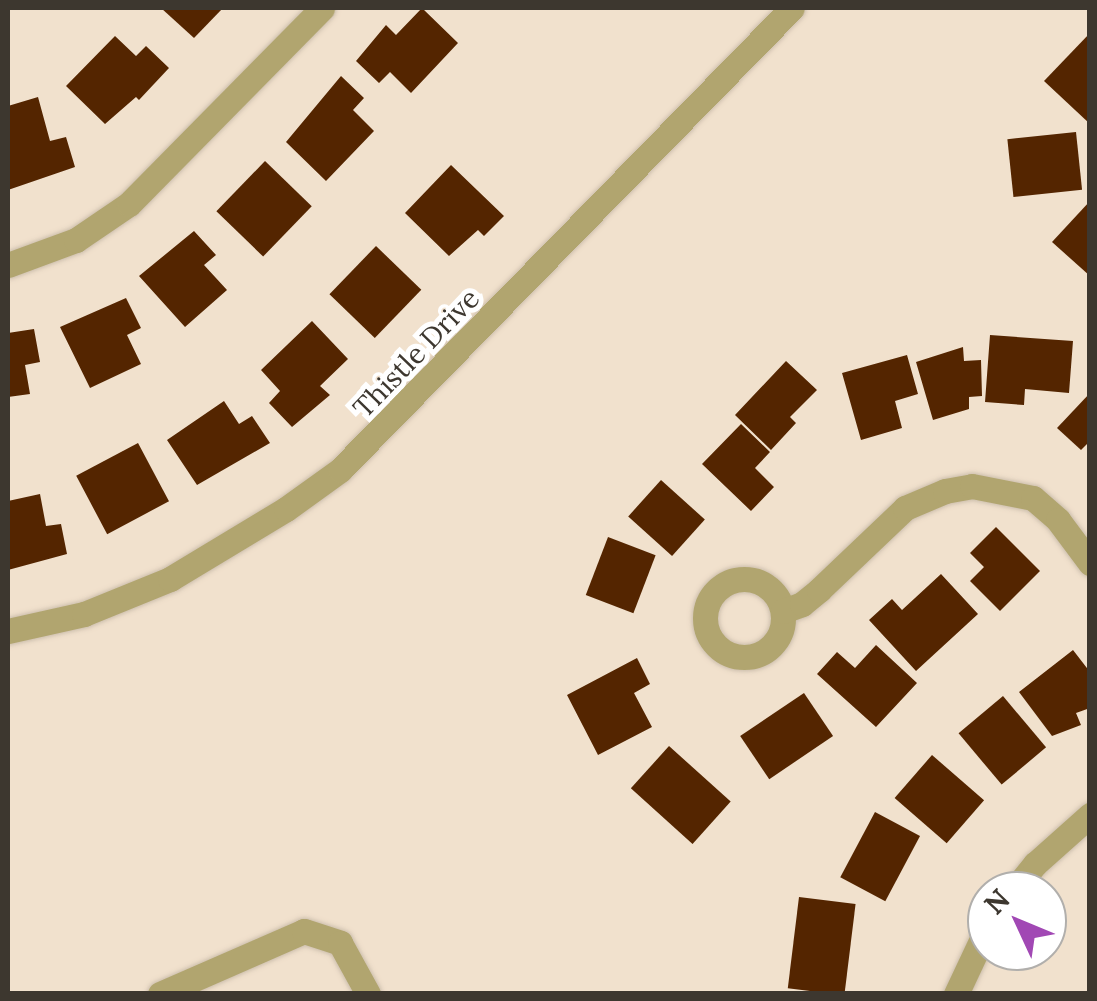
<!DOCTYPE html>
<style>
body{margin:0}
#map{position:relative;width:1097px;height:1001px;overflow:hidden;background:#f1e1cd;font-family:Lora,serif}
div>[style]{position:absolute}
.building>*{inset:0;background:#542500;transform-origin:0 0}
.roads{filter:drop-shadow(0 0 2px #cdbfad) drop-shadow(0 0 2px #cdbfad)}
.minor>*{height:25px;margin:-12.5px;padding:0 12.5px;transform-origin:12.5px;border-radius:12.5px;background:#b1a56f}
.minor>.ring{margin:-12.5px;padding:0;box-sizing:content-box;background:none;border:25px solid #b1a56f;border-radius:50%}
span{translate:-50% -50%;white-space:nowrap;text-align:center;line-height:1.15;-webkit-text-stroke:10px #fff;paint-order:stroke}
.street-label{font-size:28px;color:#3d372f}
.frame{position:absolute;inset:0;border:10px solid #3d372f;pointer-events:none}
.north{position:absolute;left:967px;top:871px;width:100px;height:100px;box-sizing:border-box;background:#fff;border:2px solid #b1afac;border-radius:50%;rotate:314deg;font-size:28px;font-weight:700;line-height:40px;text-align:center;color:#3d372f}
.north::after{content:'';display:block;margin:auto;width:35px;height:45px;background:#a148b4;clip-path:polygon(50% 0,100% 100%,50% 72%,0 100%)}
</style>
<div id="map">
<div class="building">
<div style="clip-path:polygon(161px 8px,223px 8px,194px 38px)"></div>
<div style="clip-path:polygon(422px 8px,458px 43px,411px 93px,390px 72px,379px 83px,356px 61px,386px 25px,396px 35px)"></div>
<div style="clip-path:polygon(1090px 33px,1090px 124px,1044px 81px)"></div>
<div style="clip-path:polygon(115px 36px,136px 56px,146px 46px,169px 68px,139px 100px,136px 97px,105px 124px,66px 86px)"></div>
<div style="clip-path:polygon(341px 76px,364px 98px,353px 110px,374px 131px,326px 181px,286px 142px)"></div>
<div style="clip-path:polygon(38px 97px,50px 141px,66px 137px,75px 167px,8px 190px,8px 106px)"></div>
<div style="left:1076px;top:132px;width:58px;height:69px;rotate:84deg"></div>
<div style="left:265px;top:161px;width:65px;height:70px;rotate:44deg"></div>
<div style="clip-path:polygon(451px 165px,504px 216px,484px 236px,478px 230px,449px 256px,405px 213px)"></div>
<div style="clip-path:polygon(1090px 201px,1090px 276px,1052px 242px)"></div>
<div style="clip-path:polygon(194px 231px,216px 255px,204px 265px,227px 290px,185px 327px,139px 276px)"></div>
<div style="left:376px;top:246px;width:63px;height:67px;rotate:44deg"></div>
<div style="clip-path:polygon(126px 298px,141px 328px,127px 335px,141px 364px,90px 388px,60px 327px)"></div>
<div style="clip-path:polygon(312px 321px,348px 359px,320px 386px,330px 395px,292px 427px,269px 403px,280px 391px,261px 370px)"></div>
<div style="clip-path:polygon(34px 329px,40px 362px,25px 365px,30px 394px,8px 397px,8px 333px)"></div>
<div style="clip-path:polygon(990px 335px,1073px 341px,1069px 393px,1025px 389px,1024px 405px,985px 402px)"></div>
<div style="clip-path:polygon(963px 347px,964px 361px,981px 360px,982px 396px,969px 397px,969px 409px,933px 420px,916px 362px)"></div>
<div style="clip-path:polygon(907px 355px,918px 394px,895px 401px,902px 428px,861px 440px,842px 373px)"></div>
<div style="clip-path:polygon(786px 361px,817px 390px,790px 417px,796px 423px,771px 450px,735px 415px)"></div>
<div style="clip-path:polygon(1090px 393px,1090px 441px,1081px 450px,1057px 428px)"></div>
<div style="clip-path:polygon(224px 401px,239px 424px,252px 416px,270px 443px,197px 485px,167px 440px)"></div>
<div style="clip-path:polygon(741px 424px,770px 452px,755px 468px,774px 487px,751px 511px,702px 464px)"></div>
<div style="left:138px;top:443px;width:66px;height:70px;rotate:62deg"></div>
<div style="left:661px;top:480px;width:59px;height:49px;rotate:42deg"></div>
<div style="clip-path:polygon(40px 494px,46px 526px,61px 524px,67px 554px,8px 570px,8px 501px)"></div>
<div style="clip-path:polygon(996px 527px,1040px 571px,1000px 611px,970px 581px,984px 567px,970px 553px)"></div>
<div style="left:608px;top:537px;width:51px;height:62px;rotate:21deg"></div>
<div style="clip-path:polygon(941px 574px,978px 614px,916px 671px,869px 620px,892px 599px,902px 610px)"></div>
<div style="clip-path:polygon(876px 645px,917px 683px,876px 727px,817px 674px,837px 652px,855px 668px)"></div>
<div style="clip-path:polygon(1073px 650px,1090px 672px,1090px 708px,1076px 713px,1081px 725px,1052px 736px,1019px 692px)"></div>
<div style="clip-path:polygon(637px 658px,650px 684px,634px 693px,652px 727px,598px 755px,567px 695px)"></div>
<div style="left:804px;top:693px;width:52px;height:77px;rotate:56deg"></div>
<div style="left:1003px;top:696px;width:67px;height:58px;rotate:50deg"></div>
<div style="left:669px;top:746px;width:83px;height:57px;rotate:42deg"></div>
<div style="left:932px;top:755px;width:69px;height:57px;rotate:41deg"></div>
<div style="left:875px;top:812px;width:51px;height:74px;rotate:28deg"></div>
<div style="left:799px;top:897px;width:57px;height:92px;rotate:7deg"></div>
</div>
<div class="roads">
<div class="minor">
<div style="left:8px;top:265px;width:72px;rotate:-20.2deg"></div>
<div style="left:76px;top:240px;width:64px;rotate:-34.2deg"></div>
<div style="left:129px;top:204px;width:275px;rotate:-45.4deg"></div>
<div class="ring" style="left:705px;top:579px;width:53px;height:53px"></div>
<div style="left:783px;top:611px;width:20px;rotate:-20deg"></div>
<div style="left:802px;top:604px;width:22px;rotate:-39deg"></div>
<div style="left:819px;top:590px;width:119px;rotate:-43.6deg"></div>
<div style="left:905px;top:508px;width:43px;rotate:-23deg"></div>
<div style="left:945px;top:491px;width:27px;rotate:-10deg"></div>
<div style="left:972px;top:486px;width:62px;rotate:11.1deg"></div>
<div style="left:1033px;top:498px;width:33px;rotate:41deg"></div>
<div style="left:1058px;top:520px;width:54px;rotate:53.3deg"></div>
<div style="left:8px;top:631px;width:78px;rotate:-12.6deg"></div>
<div style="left:84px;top:614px;width:93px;rotate:-22.1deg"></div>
<div style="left:170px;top:579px;width:135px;rotate:-31.1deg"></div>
<div style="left:286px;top:509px;width:67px;rotate:-35.8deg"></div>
<div style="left:340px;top:470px;width:646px;rotate:-45.63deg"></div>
<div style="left:1013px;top:891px;width:35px;rotate:-51deg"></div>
<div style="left:1035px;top:864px;width:74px;rotate:-41.7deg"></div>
<div style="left:160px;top:994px;width:157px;rotate:-23.6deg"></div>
<div style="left:304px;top:931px;width:38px;rotate:18deg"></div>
<div style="left:340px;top:943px;width:58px;rotate:61.2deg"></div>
<div style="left:956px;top:994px;width:73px;rotate:-64.8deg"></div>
</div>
</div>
<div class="street-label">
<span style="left:416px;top:353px;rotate:-46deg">Thistle Drive</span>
</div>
<div class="frame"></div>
<div class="north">N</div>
</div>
